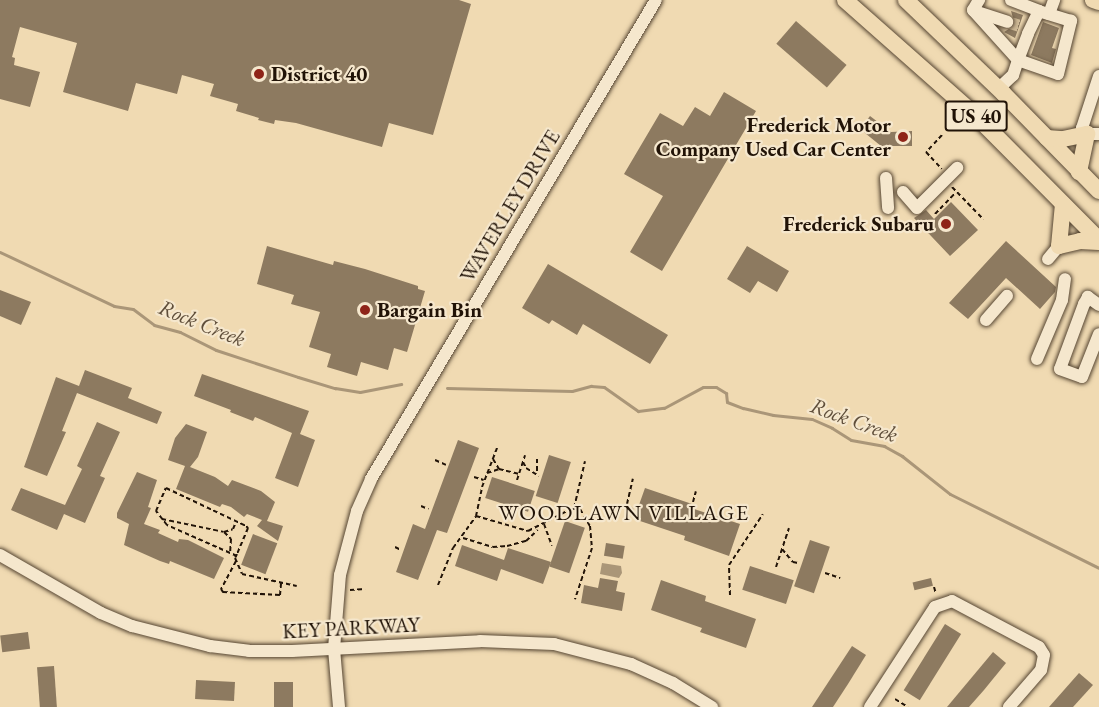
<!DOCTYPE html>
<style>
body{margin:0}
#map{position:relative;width:1099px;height:707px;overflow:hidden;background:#f0dab2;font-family:"EB Garamond",serif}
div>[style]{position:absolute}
.water>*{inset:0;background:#aa9678}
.stream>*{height:3px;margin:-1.5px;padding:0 1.5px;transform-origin:1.5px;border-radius:1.5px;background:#aa9678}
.building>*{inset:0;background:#8d7a60;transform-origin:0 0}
.minor-tunnel>*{height:12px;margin-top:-6px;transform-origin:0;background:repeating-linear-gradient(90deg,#d1bc98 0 12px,transparent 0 18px)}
.path>*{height:2px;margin-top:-1px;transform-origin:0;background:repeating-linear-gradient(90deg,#211307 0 4.5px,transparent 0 7.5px)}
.roads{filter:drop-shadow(0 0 2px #554532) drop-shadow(0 0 2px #554532)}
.minor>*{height:12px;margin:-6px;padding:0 6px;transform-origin:6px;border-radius:6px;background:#f5e7cd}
.major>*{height:16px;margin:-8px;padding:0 8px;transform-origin:8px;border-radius:8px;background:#f0dab2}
.dots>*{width:16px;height:16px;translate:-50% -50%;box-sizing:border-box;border:3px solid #f5e7cd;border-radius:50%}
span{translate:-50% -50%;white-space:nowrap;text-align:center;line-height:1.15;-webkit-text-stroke:4.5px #f5e7cd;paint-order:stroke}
.shield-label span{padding:2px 4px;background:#f5e7cd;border:2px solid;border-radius:4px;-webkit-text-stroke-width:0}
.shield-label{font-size:20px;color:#211307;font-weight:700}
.poi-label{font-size:21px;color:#211307;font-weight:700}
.left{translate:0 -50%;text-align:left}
.right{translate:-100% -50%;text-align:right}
.street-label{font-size:21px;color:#211307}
.water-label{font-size:22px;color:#5f4e3a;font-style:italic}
.neighbourhood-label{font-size:22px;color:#211307;letter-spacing:1.5px}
</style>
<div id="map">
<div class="water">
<div style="clip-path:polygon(602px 563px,621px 566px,622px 573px,619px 578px,600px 574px)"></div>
</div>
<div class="stream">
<div style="left:0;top:252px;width:126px;rotate:25.3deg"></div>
<div style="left:114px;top:306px;width:19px;rotate:9deg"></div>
<div style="left:133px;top:309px;width:26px;rotate:37deg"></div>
<div style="left:154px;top:325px;width:27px;rotate:15deg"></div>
<div style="left:180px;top:332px;width:40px;rotate:26.6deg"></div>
<div style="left:216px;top:350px;width:86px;rotate:18.2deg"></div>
<div style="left:298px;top:377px;width:39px;rotate:17deg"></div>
<div style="left:335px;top:388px;width:25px;rotate:9deg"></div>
<div style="left:360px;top:392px;width:42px;rotate:-11deg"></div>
<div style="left:447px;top:388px;width:125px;rotate:1.4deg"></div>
<div style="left:572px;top:391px;width:20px;rotate:-15deg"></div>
<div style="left:591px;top:386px;width:13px;rotate:4deg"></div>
<div style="left:604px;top:387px;width:42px;rotate:35.2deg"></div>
<div style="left:638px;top:411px;width:26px;rotate:-7deg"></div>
<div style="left:664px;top:408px;width:44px;rotate:-28.3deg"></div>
<div style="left:703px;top:387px;width:13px"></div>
<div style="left:716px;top:387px;width:12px;rotate:31deg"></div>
<div style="left:726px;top:393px;width:9px;rotate:84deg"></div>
<div style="left:727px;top:402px;width:17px;rotate:21deg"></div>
<div style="left:743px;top:408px;width:31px;rotate:13deg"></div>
<div style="left:773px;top:415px;width:39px;rotate:6deg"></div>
<div style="left:812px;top:419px;width:22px;rotate:24deg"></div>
<div style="left:832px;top:428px;width:22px;rotate:32deg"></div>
<div style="left:851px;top:440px;width:34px;rotate:10deg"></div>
<div style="left:884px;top:446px;width:21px;rotate:29deg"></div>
<div style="left:902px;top:456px;width:61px;rotate:38.4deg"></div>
<div style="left:950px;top:494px;width:166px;rotate:26.4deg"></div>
</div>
<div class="building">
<div style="clip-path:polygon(0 0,459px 0,471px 4px,433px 135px,389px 123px,382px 147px,296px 123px,275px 120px,274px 124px,258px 120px,259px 118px,236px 111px,238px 104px,210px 96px,214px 84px,182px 75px,177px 94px,136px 83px,128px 111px,63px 92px,77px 43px,20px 27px,12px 57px,15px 58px,14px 65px,40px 72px,30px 107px,0 99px)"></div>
<div style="clip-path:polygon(1011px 11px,1023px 15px,1015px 38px,1004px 32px,1015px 25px)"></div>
<div style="left:796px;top:21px;width:67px;height:30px;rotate:41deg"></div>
<div style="clip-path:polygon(1043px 22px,1059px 28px,1052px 48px,1056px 49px,1052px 63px,1031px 55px)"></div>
<div style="clip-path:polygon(724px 92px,756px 111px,662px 271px,630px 252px,663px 196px,624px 174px,660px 113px,683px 126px,695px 107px,710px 116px)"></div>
<div style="clip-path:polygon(870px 116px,891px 132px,912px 131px,912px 146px,881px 146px,860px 129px)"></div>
<div style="clip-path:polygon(951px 202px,978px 230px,950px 256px,914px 218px,926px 210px,934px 219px)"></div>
<div style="clip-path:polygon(1006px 241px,1056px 287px,1055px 292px,1040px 309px,1006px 278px,968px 319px,949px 303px)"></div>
<div style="clip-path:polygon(267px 246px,333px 265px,334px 261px,365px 269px,418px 286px,418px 289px,425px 291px,407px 352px,394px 348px,388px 370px,361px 362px,357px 376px,327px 367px,331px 354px,309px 347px,320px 312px,291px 304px,294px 295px,257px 284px)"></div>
<div style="clip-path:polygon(747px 246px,789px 271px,777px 292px,758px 281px,750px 293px,727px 279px)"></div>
<div style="clip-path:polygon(548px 264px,668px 335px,650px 364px,583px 324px,577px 335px,552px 320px,549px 324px,522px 308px)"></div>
<div style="clip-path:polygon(0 290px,31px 302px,21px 325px,0 316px)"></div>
<div style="clip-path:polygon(85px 370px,132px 388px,128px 398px,162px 412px,157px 424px,77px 393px,62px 431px,66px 432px,47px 476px,24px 467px,56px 377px,79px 386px)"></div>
<div style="clip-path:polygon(202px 374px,309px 411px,300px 434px,315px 440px,298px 487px,275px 478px,292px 433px,255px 417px,253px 421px,230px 412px,231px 410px,194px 396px)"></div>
<div style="clip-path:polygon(97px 422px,120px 432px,100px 476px,105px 478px,85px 523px,64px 514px,57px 530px,11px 510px,21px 488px,65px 505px,82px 469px,77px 466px)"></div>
<div style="clip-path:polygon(186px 424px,207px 432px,198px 457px,190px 467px,215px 477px,228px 486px,232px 480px,261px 491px,275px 502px,267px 521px,283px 526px,278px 541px,257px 526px,262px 520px,247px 514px,244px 517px,231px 507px,222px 504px,220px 507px,176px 489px,185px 466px,168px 460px,175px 438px)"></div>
<div style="clip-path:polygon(458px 440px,479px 448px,447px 533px,437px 530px,418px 580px,396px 572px,413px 524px,425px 529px)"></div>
<div style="left:549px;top:455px;width:23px;height:43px;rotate:18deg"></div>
<div style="clip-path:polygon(137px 472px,157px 480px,148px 507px,151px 508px,144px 524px,160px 530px,158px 533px,178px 542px,179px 539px,188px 540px,224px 558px,214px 579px,170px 561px,169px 564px,160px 561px,124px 545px,129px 524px,117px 518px,117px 513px)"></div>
<div style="left:492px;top:477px;width:45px;height:22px;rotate:18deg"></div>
<div style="clip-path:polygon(645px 488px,695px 505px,694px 509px,740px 524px,729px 556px,684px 540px,685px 536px,634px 519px)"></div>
<div style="left:565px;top:521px;width:21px;height:48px;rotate:19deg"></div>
<div style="left:253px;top:534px;width:26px;height:33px;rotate:21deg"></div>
<div style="left:810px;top:540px;width:21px;height:49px;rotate:19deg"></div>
<div style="left:606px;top:543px;width:19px;height:13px;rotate:9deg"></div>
<div style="clip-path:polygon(462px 545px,504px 560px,508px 548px,551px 562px,543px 584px,501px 569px,497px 581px,455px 566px)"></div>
<div style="left:750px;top:566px;width:46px;height:25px;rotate:18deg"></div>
<div style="clip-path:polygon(600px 578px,618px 581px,616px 591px,625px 593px,622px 611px,581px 603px,584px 585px,598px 588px)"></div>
<div style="left:931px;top:578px;width:8px;height:19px;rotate:76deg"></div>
<div style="clip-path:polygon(661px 580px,706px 596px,705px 601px,756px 619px,746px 648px,700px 632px,702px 628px,651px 610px)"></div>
<div style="left:945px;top:624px;width:19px;height:78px;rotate:32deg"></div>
<div style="left:28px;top:632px;width:17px;height:28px;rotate:83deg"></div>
<div style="clip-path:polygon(852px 646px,866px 655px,848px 684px,833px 707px,812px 707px)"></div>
<div style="clip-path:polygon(993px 652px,1006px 663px,984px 690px,969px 707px,947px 707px)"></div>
<div style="left:54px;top:666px;width:41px;height:17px;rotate:86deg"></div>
<div style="clip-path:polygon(1079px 673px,1093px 685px,1073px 707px,1049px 707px)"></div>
<div style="left:235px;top:682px;width:19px;height:39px;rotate:93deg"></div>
<div style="left:274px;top:682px;width:19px;height:25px"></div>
</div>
<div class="minor-tunnel">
<div style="left:1007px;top:22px;width:14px;rotate:17deg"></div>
</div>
<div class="path">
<div style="left:942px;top:135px;width:23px;rotate:133deg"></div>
<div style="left:926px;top:152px;width:23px;rotate:47deg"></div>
<div style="left:952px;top:187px;width:45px;rotate:45.9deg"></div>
<div style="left:935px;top:214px;width:30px;rotate:-46deg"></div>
<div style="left:493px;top:459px;width:12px;rotate:59deg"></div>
<div style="left:537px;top:459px;width:15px;rotate:90deg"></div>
<div style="left:435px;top:460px;width:12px;rotate:24deg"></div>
<div style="left:523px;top:462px;width:7px;rotate:63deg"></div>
<div style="left:526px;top:468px;width:15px;rotate:32deg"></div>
<div style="left:487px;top:473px;width:13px;rotate:-18deg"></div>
<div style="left:499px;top:469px;width:21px;rotate:14deg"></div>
<div style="left:474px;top:477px;width:10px;rotate:17deg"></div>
<div style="left:517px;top:480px;width:26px;rotate:-72deg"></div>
<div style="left:693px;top:502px;width:11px;rotate:-75deg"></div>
<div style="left:421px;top:506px;width:8px;rotate:23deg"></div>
<div style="left:574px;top:508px;width:48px;rotate:-76.8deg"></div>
<div style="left:633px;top:510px;width:8px;rotate:-135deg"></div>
<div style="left:627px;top:504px;width:26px;rotate:-77deg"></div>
<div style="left:476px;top:516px;width:54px;rotate:16.1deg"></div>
<div style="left:528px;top:531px;width:48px;rotate:-27.1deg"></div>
<div style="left:571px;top:509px;width:9px"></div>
<div style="left:580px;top:509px;width:20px;rotate:60deg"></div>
<div style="left:590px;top:526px;width:22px;rotate:85deg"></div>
<div style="left:592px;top:548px;width:54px;rotate:108.4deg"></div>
<div style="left:162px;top:519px;width:63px;rotate:11.8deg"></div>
<div style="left:224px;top:532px;width:9px;rotate:-18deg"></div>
<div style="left:233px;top:529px;width:8px;rotate:-67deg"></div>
<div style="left:544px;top:524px;width:23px;rotate:70deg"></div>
<div style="left:224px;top:532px;width:10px;rotate:45deg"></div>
<div style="left:231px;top:539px;width:13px;rotate:94deg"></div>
<div style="left:463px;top:538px;width:31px;rotate:17deg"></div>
<div style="left:493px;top:547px;width:14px;rotate:-4deg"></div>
<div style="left:507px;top:546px;width:20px;rotate:-15deg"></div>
<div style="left:526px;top:541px;width:16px;rotate:-43deg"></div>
<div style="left:395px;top:547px;width:7px;rotate:27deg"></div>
<div style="left:782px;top:549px;width:17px;rotate:50deg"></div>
<div style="left:793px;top:562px;width:5px;rotate:11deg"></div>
<div style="left:237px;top:556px;width:77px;rotate:-156.1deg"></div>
<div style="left:167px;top:525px;width:18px;rotate:-128deg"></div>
<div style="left:156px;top:511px;width:25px;rotate:-67deg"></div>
<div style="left:166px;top:488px;width:89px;rotate:25.4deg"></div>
<div style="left:246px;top:526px;width:3px;rotate:45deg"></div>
<div style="left:248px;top:528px;width:28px;rotate:113deg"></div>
<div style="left:237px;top:554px;width:4px;rotate:117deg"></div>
<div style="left:235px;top:558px;width:17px;rotate:66deg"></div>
<div style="left:242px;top:574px;width:56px;rotate:12.3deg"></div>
<div style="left:236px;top:561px;width:32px;rotate:118deg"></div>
<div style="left:221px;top:589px;width:4px;rotate:56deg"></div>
<div style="left:223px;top:592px;width:57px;rotate:3deg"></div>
<div style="left:280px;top:595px;width:12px;rotate:-85deg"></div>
<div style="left:776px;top:567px;width:41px;rotate:-71.6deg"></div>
<div style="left:825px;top:573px;width:16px;rotate:18deg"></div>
<div style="left:438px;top:585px;width:40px;rotate:-68deg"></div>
<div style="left:453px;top:548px;width:39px;rotate:-54deg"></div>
<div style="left:476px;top:516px;width:30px;rotate:-78deg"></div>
<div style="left:482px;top:487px;width:42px;rotate:-69deg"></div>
<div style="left:934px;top:587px;width:7px;rotate:74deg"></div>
<div style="left:350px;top:590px;width:15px;rotate:-4deg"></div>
<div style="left:730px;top:595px;width:30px;rotate:-92deg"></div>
<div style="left:729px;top:565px;width:61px;rotate:-56.3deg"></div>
<div style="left:895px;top:699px;width:15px;rotate:32deg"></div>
</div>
<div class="roads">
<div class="minor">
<div style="left:1011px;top:0;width:30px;rotate:21deg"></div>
<div style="left:973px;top:10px;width:67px;rotate:48deg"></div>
<div style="left:1018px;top:60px;width:42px;rotate:19.3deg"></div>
<div style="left:1058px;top:74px;width:55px;rotate:-76.2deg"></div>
<div style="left:1071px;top:21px;width:34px;rotate:-163deg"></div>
<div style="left:1039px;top:11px;width:25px;rotate:116deg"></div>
<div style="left:1028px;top:34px;width:28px;rotate:111deg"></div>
<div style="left:1018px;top:60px;width:16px;rotate:108deg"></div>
<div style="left:1013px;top:75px;width:21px;rotate:137deg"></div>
<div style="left:973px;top:10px;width:12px;rotate:-59deg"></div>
<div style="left:974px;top:11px;width:35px;rotate:18deg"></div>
<div style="left:1049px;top:14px;width:15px;rotate:-70deg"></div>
<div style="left:1099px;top:76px;width:55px;rotate:108.1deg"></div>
<div style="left:1082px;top:128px;width:8px;rotate:50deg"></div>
<div style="left:1087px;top:134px;width:12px"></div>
<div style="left:886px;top:178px;width:30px;rotate:86deg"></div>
<div style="left:903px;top:192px;width:21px;rotate:49deg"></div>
<div style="left:917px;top:208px;width:57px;rotate:-45deg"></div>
<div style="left:1048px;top:259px;width:17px;rotate:-50deg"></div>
<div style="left:1099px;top:305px;width:14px;rotate:-144deg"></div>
<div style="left:1088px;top:297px;width:8px;rotate:120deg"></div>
<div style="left:1084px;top:304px;width:69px;rotate:110.3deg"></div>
<div style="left:1060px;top:369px;width:23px;rotate:20deg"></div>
<div style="left:1082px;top:377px;width:46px;rotate:-68.4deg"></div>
<div style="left:986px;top:320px;width:32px;rotate:-49deg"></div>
<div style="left:1037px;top:359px;width:64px;rotate:-67deg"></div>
<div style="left:1062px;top:300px;width:21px;rotate:-82deg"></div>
<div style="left:0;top:555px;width:116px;rotate:29.9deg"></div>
<div style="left:101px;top:613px;width:34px;rotate:23deg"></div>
<div style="left:132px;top:626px;width:81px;rotate:14.4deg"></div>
<div style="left:210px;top:646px;width:39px;rotate:7deg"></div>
<div style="left:249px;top:651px;width:43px"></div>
<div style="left:292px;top:651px;width:188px;rotate:-3deg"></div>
<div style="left:480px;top:641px;width:74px;rotate:2.3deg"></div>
<div style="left:554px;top:644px;width:80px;rotate:14.6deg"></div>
<div style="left:631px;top:664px;width:46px;rotate:24.3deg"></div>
<div style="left:673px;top:683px;width:46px;rotate:31.6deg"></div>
<div style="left:339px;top:707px;width:58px;rotate:-94.9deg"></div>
<div style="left:334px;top:649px;width:74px;rotate:-85.4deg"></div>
<div style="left:340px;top:575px;width:66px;rotate:-75.1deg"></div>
<div style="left:357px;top:511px;width:35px;rotate:-66deg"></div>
<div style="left:371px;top:479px;width:557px;rotate:-59.25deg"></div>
<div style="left:870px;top:707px;width:119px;rotate:-57deg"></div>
<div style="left:935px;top:607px;width:18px;rotate:-19deg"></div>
<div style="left:952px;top:601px;width:98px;rotate:27.9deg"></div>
<div style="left:1039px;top:647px;width:9px;rotate:58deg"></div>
<div style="left:1044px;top:655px;width:15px;rotate:101deg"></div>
<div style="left:1041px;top:670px;width:49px;rotate:130.9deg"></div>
</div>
<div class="major">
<div style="left:845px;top:0;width:174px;rotate:41.5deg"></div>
<div style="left:975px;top:115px;width:176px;rotate:45.2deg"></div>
<div style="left:906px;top:0;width:134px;rotate:43.8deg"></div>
<div style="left:1003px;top:93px;width:137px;rotate:45.6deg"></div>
<div style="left:1093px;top:0;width:6px;rotate:18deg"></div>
<div style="left:1047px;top:138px;width:16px;rotate:4deg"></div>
<div style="left:1063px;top:139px;width:25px;rotate:-12deg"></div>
<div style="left:1087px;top:134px;width:39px;rotate:102deg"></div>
<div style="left:1063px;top:204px;width:42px;rotate:95.4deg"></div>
<div style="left:1059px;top:246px;width:22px;rotate:-13deg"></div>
<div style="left:1080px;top:241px;width:19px;rotate:3deg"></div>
</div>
</div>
<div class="dots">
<div style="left:259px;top:74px;background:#8f2418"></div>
<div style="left:903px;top:137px;background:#8f2418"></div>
<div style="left:946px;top:224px;background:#8f2418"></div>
<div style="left:365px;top:310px;background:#8f2418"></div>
</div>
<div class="shield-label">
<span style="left:976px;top:116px">US 40</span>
</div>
<div class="poi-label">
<span class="left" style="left:271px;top:74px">District 40</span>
<span class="right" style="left:891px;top:137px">Frederick Motor<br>Company Used Car Center</span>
<span class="right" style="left:934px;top:224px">Frederick Subaru</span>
<span class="left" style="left:377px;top:310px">Bargain Bin</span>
</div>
<div class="street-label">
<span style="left:510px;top:206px;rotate:-59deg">WAVERLEY DRIVE</span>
<span style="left:351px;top:628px;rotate:-3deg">KEY PARKWAY</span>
</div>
<div class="water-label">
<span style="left:202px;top:323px;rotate:22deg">Rock Creek</span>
<span style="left:854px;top:420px;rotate:20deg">Rock Creek</span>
</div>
<div class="neighbourhood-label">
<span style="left:624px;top:513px">WOODLAWN VILLAGE</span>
</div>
</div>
